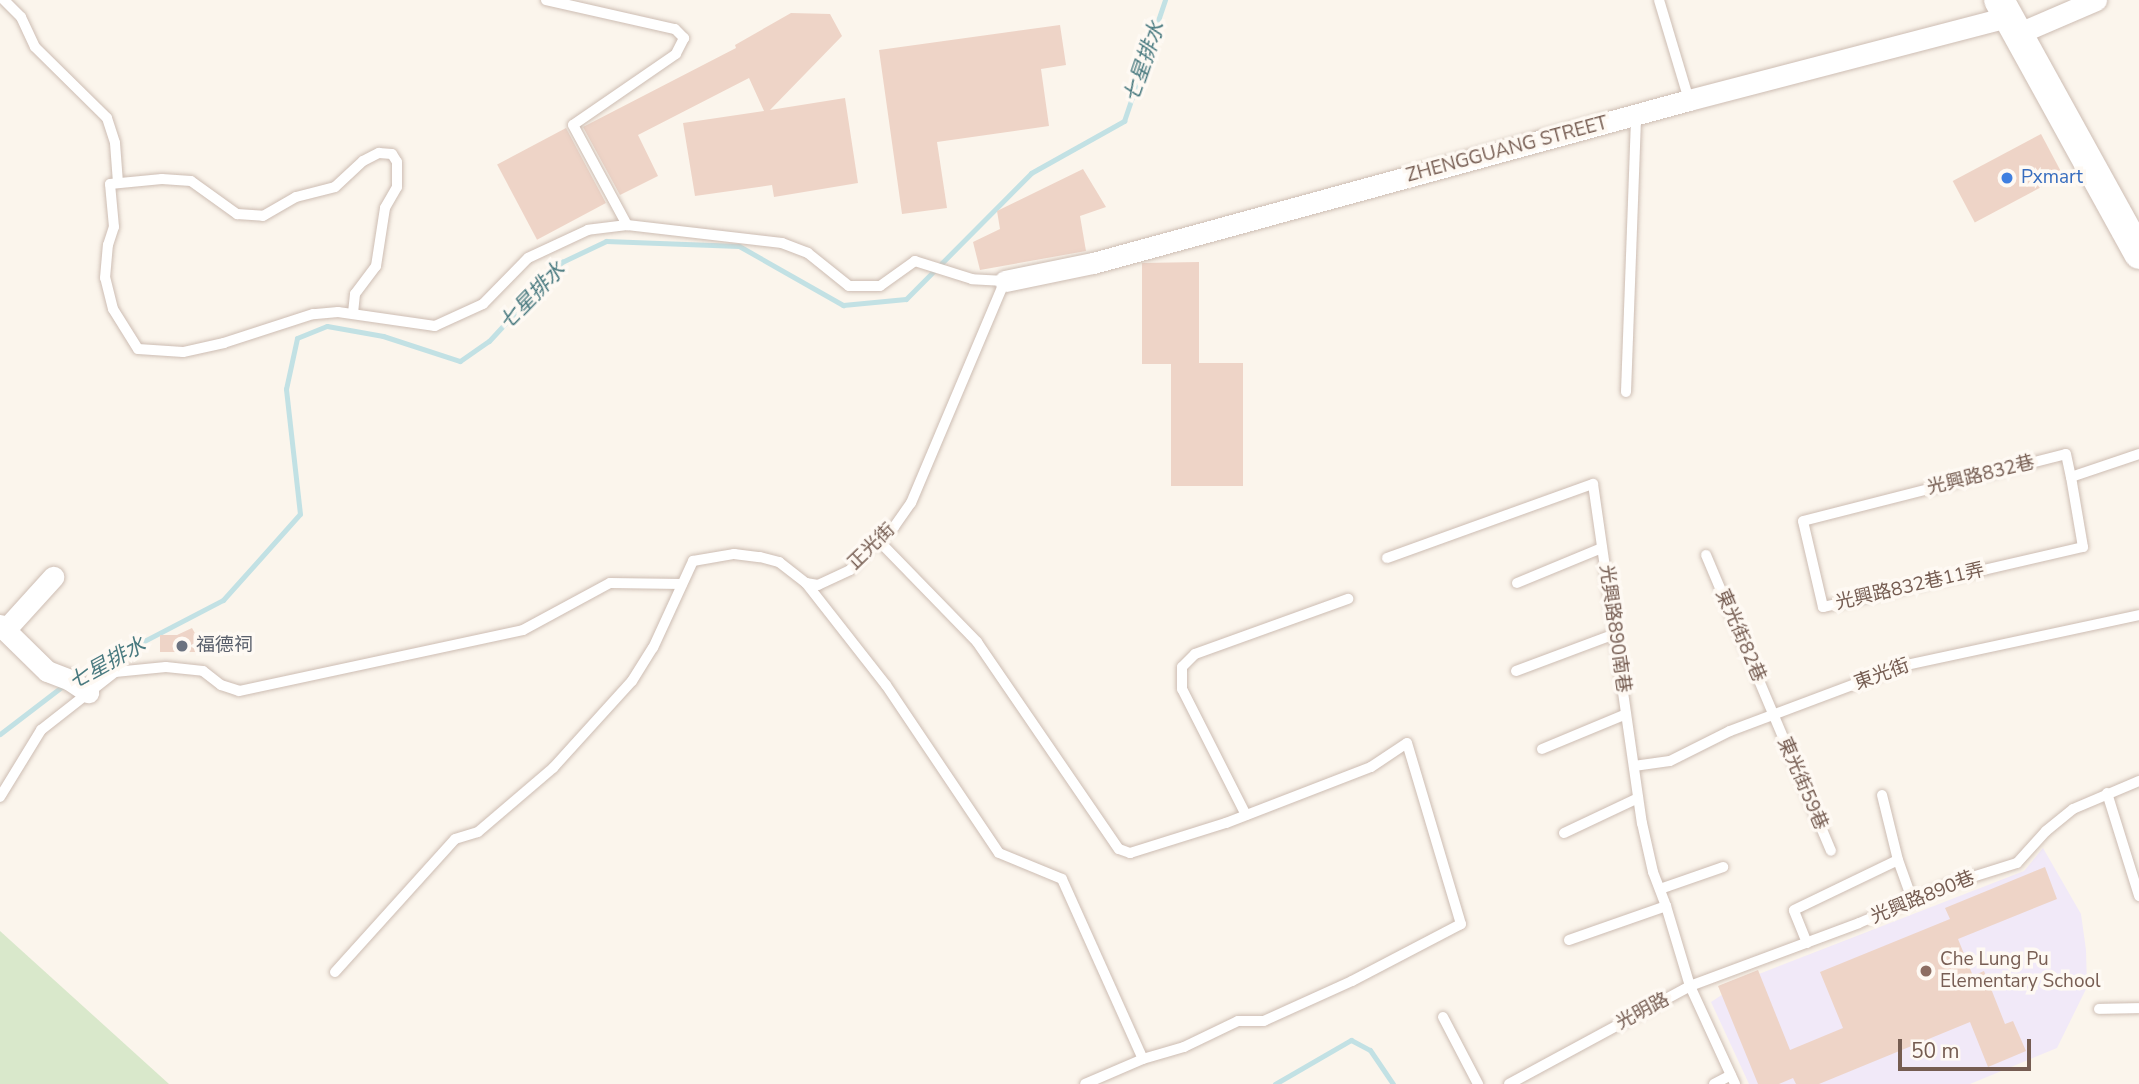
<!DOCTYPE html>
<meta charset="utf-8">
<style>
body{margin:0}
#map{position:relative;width:2139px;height:1084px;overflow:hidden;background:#fbf5ec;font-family:"Nunito Sans","Noto Sans TC",sans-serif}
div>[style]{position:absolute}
.education>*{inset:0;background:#f1e9f8}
.green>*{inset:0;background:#d9e8cb}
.stream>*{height:5px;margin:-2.5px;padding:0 2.5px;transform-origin:2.5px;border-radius:2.5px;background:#c2e1e4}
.building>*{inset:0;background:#eed4c7;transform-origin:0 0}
.roads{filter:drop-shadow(0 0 2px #cdbdb3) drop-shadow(0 0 2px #cdbdb3)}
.lane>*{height:10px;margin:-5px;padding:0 5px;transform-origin:5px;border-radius:5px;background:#fff}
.street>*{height:21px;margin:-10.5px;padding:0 10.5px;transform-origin:10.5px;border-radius:10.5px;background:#fff}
.secondary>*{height:30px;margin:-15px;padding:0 15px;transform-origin:15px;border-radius:15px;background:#fff}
.dots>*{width:19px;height:19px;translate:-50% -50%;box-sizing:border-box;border:4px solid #fef9f3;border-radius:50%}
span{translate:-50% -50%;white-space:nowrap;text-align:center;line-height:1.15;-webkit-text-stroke:7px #fef9f3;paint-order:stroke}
.street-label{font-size:19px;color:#755c51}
.shop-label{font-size:19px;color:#366cbe}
.left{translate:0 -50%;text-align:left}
.worship-label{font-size:19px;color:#5b616d}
.education-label{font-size:19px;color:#785e54}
.water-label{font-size:21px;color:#48797f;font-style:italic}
.scale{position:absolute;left:1898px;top:1039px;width:133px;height:32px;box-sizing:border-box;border:4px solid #755c51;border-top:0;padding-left:9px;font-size:21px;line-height:24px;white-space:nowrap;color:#755c51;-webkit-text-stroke:5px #fef9f3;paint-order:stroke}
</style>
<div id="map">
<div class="education">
<div style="clip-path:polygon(2043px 848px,2081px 914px,2086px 950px,2087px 987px,2057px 1048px,1970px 1084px,1749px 1084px,1711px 1002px,1746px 979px,2024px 871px)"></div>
</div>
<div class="green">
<div style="clip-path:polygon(0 931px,169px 1084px,0 1084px)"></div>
</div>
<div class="stream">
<div style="left:75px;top:677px;width:167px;rotate:-27.5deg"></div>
<div style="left:223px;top:600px;width:115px;rotate:-48.2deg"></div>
<div style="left:300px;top:514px;width:126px;rotate:-96.4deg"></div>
<div style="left:286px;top:389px;width:52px;rotate:-77.8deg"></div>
<div style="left:297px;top:338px;width:32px;rotate:-22deg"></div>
<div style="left:327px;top:326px;width:57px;rotate:10.1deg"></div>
<div style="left:383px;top:336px;width:81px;rotate:18deg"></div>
<div style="left:460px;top:361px;width:35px;rotate:-35deg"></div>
<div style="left:489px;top:341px;width:108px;rotate:-47.3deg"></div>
<div style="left:562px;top:262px;width:49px;rotate:-25.5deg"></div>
<div style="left:606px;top:241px;width:133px;rotate:2.2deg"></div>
<div style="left:739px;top:246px;width:120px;rotate:29.6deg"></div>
<div style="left:843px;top:305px;width:63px;rotate:-5.4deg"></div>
<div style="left:906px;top:299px;width:177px;rotate:-45.2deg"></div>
<div style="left:1031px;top:173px;width:107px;rotate:-29.2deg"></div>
<div style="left:1124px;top:121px;width:128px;rotate:-71.3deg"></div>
<div style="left:0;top:734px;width:81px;rotate:-37.4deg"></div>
<div style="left:1275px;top:1084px;width:88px;rotate:-30.1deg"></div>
<div style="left:1351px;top:1040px;width:21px;rotate:28deg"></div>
<div style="left:1370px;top:1050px;width:41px;rotate:55.9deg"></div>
</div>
<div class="building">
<div style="clip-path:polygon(791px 13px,830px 14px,842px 36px,770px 110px,845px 98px,858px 183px,774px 197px,772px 185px,695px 196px,683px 123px,764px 111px,749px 78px,638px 135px,658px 176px,620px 195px,583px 127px,736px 48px,735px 45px)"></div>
<div style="clip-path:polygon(1060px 25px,1066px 65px,1041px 69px,1049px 126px,937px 142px,947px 208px,902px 214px,879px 50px)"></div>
<div style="left:566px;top:128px;width:85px;height:78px;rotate:62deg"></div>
<div style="left:2041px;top:134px;width:47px;height:100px;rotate:62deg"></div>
<div style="clip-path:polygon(1083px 169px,1106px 207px,1080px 216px,1086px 251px,980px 270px,973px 242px,1000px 229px,997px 211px)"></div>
<div style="clip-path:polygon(1199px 262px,1199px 363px,1243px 363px,1243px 486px,1171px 486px,1171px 364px,1142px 364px,1142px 263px)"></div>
<div style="clip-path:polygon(192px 628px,197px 637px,204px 640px,203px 652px,160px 652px,160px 635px,177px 635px)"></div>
<div style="clip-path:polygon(2045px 867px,2057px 899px,1958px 939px,1973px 976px,1984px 971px,2005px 1024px,2013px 1021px,2026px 1051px,1988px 1067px,1970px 1022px,1819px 1084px,1796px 1084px,1793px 1078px,1779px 1084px,1758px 1084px,1718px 986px,1758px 970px,1790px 1050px,1843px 1028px,1820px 972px,1950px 919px,1945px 908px)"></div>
</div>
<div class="roads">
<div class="lane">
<div style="left:4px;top:0;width:24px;rotate:45deg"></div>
<div style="left:21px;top:17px;width:33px;rotate:65deg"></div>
<div style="left:35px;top:47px;width:101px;rotate:44.6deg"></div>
<div style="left:107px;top:118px;width:26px;rotate:72deg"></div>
<div style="left:115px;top:143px;width:40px;rotate:85.7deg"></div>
<div style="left:546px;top:0;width:132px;rotate:12.7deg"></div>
<div style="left:675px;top:29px;width:13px;rotate:45deg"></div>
<div style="left:684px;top:38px;width:18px;rotate:117deg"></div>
<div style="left:676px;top:54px;width:125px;rotate:145.4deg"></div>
<div style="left:573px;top:125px;width:114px;rotate:61.6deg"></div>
<div style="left:1659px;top:0;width:104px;rotate:73.3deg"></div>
<div style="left:1626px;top:392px;width:277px;rotate:-87.9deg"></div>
<div style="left:2071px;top:477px;width:71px;rotate:80.3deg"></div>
<div style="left:2083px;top:547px;width:267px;rotate:167deg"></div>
<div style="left:1823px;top:607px;width:88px;rotate:-103.1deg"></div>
<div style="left:1803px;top:521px;width:271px;rotate:-14.3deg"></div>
<div style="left:2066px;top:454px;width:24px;rotate:78deg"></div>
<div style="left:2071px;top:477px;width:72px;rotate:-18.7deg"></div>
<div style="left:877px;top:539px;width:144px;rotate:45.8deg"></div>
<div style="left:977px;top:642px;width:251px;rotate:55.6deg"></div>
<div style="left:1119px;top:849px;width:12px;rotate:20deg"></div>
<div style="left:1130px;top:853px;width:101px;rotate:-17.4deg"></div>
<div style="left:1226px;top:823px;width:155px;rotate:-21.1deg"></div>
<div style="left:1371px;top:767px;width:43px;rotate:-33.7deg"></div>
<div style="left:1407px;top:743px;width:189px;rotate:73.4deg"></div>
<div style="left:1461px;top:924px;width:123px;rotate:152.4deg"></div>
<div style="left:1352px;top:981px;width:97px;rotate:155.6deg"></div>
<div style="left:1264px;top:1021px;width:26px;rotate:180deg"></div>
<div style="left:1238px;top:1021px;width:60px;rotate:154.3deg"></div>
<div style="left:1184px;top:1047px;width:43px;rotate:163.7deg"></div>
<div style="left:1143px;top:1059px;width:63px;rotate:156.7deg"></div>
<div style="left:1706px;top:555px;width:321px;rotate:67.1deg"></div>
<div style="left:1387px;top:558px;width:219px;rotate:-19.8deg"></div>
<div style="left:1593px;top:484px;width:343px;rotate:81.8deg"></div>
<div style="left:1642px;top:823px;width:50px;rotate:77.3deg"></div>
<div style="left:1653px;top:872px;width:36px;rotate:69deg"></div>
<div style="left:1666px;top:906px;width:84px;rotate:73.3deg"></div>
<div style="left:1690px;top:986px;width:180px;rotate:-20.4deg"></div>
<div style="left:1859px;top:923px;width:99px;rotate:-23.2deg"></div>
<div style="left:1950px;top:884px;width:70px;rotate:-17.4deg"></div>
<div style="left:2017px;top:863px;width:43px;rotate:-47.8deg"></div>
<div style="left:2046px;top:831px;width:35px;rotate:-39deg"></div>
<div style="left:2073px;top:809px;width:72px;rotate:-23deg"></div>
<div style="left:806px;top:583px;width:130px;rotate:51.9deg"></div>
<div style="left:886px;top:685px;width:202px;rotate:56.1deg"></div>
<div style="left:999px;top:853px;width:68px;rotate:22.4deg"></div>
<div style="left:1062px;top:879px;width:197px;rotate:65.8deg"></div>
<div style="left:1517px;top:583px;width:92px;rotate:-22.4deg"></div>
<div style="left:1516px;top:671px;width:106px;rotate:-20.5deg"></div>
<div style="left:1542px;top:749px;width:91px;rotate:-22.6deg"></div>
<div style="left:1634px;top:766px;width:36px;rotate:-8deg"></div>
<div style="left:1670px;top:761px;width:67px;rotate:-26.6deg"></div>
<div style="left:1730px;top:731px;width:188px;rotate:-20.6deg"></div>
<div style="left:1906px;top:665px;width:238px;rotate:-12.1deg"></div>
<div style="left:2107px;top:793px;width:108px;rotate:72.7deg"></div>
<div style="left:1882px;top:795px;width:67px;rotate:76.2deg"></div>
<div style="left:1898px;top:860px;width:41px;rotate:70.3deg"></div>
<div style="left:0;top:797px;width:79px;rotate:-58.5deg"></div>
<div style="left:41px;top:730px;width:94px;rotate:-38.1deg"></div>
<div style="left:115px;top:672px;width:51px;rotate:-5.6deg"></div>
<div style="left:166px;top:667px;width:37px;rotate:6deg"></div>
<div style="left:203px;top:671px;width:23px;rotate:38deg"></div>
<div style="left:221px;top:685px;width:19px;rotate:18deg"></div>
<div style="left:239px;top:691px;width:290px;rotate:-12.1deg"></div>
<div style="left:523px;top:630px;width:99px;rotate:-28.4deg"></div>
<div style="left:610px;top:583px;width:72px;rotate:0.8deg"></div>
<div style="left:1246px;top:815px;width:141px;rotate:-116.9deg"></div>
<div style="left:1182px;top:689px;width:22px;rotate:-90deg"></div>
<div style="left:1182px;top:667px;width:18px;rotate:-45deg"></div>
<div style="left:1195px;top:654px;width:163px;rotate:-19.8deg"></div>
<div style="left:1564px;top:833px;width:82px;rotate:-25.3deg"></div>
<div style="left:1660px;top:889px;width:67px;rotate:-19.2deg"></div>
<div style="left:1569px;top:940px;width:103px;rotate:-19.3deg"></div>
<div style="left:1807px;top:943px;width:35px;rotate:-112deg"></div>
<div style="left:1794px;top:910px;width:115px;rotate:-25.7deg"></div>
<div style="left:335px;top:972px;width:179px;rotate:-47.9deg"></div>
<div style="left:455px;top:839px;width:24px;rotate:-17deg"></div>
<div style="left:478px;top:832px;width:99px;rotate:-40.5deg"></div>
<div style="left:553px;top:768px;width:118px;rotate:-47.8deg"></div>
<div style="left:632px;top:681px;width:39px;rotate:-58deg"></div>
<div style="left:653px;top:648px;width:96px;rotate:-65.3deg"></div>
<div style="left:693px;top:561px;width:42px;rotate:-9.7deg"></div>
<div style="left:734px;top:554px;width:26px;rotate:7deg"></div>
<div style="left:760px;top:557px;width:20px;rotate:15deg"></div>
<div style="left:779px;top:562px;width:34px;rotate:38deg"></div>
<div style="left:806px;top:583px;width:12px;rotate:9deg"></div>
<div style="left:818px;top:585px;width:35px;rotate:-25deg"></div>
<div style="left:850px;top:570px;width:41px;rotate:-48.9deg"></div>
<div style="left:877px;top:539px;width:21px;rotate:-35deg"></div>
<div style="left:894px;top:527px;width:29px;rotate:-55deg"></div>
<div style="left:911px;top:503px;width:241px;rotate:-67.1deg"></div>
<div style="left:1005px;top:281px;width:33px;rotate:-177deg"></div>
<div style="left:972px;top:279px;width:60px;rotate:-162.5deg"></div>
<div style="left:915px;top:261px;width:43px;rotate:144.5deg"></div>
<div style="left:880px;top:286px;width:31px;rotate:180deg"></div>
<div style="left:849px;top:286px;width:53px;rotate:-141.2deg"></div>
<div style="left:808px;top:253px;width:28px;rotate:-159deg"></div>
<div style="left:782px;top:243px;width:156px;rotate:-173.4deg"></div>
<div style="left:627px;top:225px;width:39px;rotate:173deg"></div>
<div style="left:588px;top:230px;width:66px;rotate:155deg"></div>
<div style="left:528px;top:258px;width:64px;rotate:134.4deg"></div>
<div style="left:483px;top:304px;width:53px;rotate:155.4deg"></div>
<div style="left:435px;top:326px;width:98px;rotate:-171.8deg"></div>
<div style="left:338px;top:312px;width:25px;rotate:175deg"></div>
<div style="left:313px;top:314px;width:94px;rotate:162deg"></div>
<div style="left:224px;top:343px;width:42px;rotate:167.6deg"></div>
<div style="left:183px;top:352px;width:45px;rotate:-176.2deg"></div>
<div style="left:138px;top:349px;width:47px;rotate:-122deg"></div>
<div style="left:113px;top:309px;width:32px;rotate:-104deg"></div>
<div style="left:105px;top:278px;width:33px;rotate:-85deg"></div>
<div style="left:108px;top:245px;width:19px;rotate:-72deg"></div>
<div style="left:114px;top:227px;width:43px;rotate:-95.3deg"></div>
<div style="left:110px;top:184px;width:52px;rotate:-5.5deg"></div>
<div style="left:162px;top:179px;width:29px;rotate:4deg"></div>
<div style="left:191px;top:181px;width:57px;rotate:35.7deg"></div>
<div style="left:237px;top:214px;width:26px;rotate:4deg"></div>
<div style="left:263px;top:216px;width:38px;rotate:-30deg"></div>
<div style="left:296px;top:197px;width:40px;rotate:-14.4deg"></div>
<div style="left:335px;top:187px;width:38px;rotate:-43deg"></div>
<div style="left:363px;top:161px;width:18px;rotate:-27deg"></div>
<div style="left:379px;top:153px;width:13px;rotate:4deg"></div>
<div style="left:392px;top:154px;width:9px;rotate:58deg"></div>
<div style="left:397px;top:162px;width:25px;rotate:90deg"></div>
<div style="left:397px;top:187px;width:24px;rotate:120deg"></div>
<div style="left:385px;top:208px;width:59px;rotate:98.8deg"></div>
<div style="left:376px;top:266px;width:35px;rotate:127deg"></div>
<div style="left:355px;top:294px;width:20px;rotate:96deg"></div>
<div style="left:2099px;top:1009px;width:40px;rotate:-1.4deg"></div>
<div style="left:1443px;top:1017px;width:76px;rotate:62.4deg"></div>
<div style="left:1509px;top:1084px;width:206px;rotate:-28.4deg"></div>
<div style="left:1690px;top:986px;width:108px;rotate:65.3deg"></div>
<div style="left:1714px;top:1084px;width:19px;rotate:-28deg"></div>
</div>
<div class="street">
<div style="left:2017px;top:34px;width:86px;rotate:-23.3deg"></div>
<div style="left:1005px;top:281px;width:90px;rotate:-11.6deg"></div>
<div style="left:1093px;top:263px;width:618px;rotate:-15.3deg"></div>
<div style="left:1689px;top:100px;width:330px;rotate:-14.6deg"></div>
<div style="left:0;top:625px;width:66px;rotate:44.4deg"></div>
<div style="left:47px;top:671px;width:25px;rotate:21deg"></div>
<div style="left:70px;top:680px;width:22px;rotate:34deg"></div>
<div style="left:5px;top:630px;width:72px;rotate:-47.8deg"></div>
</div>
<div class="secondary">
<div style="left:1999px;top:0;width:290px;rotate:61.1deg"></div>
</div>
</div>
<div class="dots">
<div style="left:2007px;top:178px;background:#3f7fe0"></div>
<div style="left:182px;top:646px;background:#6b7280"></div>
<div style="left:1926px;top:971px;background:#8d6e63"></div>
</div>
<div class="street-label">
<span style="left:1507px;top:150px;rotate:-15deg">ZHENGGUANG STREET</span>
<span style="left:1981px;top:476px;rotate:-14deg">光興路832巷</span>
<span style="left:872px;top:547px;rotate:-44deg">正光街</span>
<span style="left:1910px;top:587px;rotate:-13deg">光興路832巷11弄</span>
<span style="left:1614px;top:629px;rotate:82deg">光興路890南巷</span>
<span style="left:1740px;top:636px;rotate:67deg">東光街82巷</span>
<span style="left:1882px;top:675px;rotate:-20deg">東光街</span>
<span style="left:1802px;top:784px;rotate:67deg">東光街59巷</span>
<span style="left:1923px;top:898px;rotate:-22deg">光興路890巷</span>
<span style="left:1643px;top:1012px;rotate:-28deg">光明路</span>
</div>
<div class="shop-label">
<span class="left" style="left:2021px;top:178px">Pxmart</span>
</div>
<div class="worship-label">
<span class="left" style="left:196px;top:646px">福德祠</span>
</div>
<div class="education-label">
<span class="left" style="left:1940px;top:971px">Che Lung Pu<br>Elementary School</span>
</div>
<div class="water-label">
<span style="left:1144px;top:62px;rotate:-71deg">七星排水</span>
<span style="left:532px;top:296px;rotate:-46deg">七星排水</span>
<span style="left:107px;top:663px;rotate:-29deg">七星排水</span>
</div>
<div class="scale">50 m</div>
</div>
